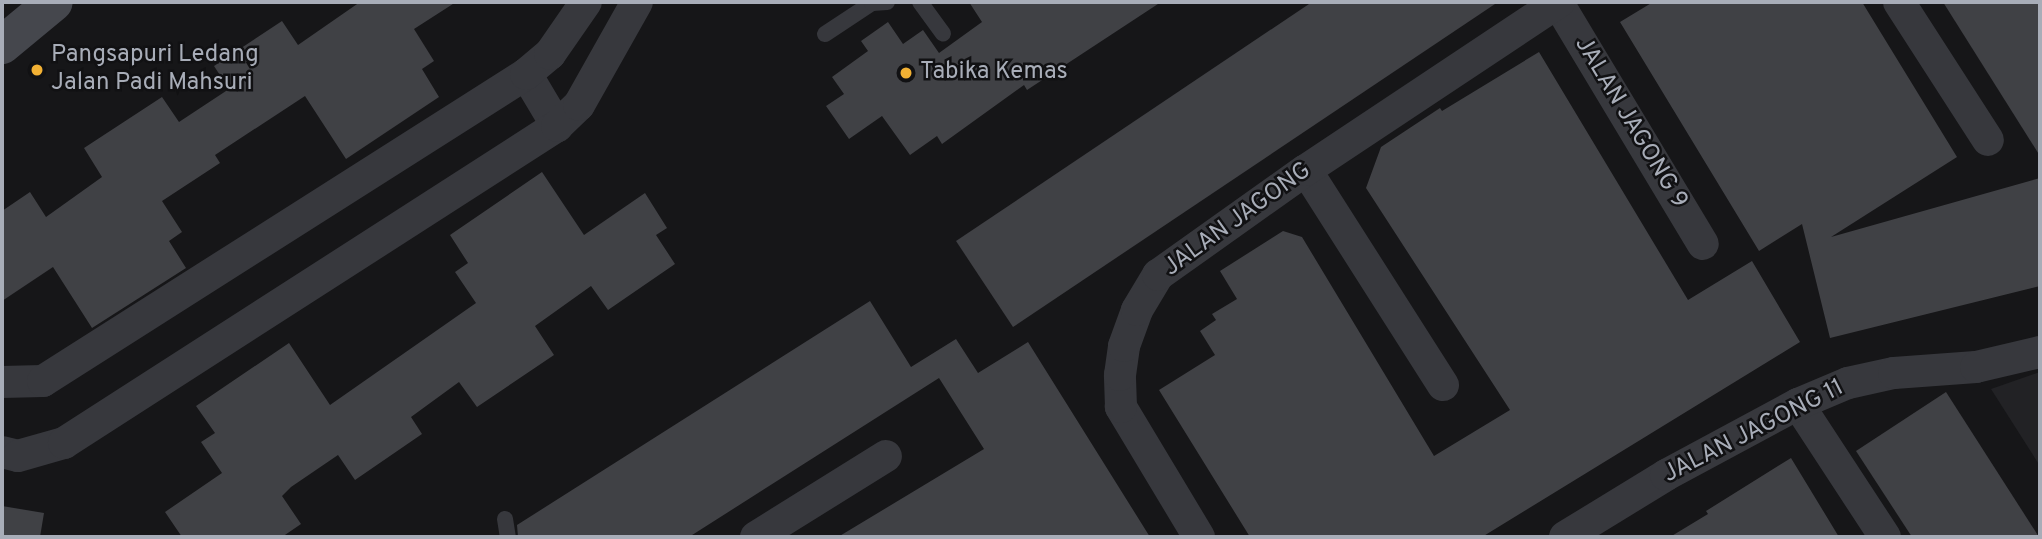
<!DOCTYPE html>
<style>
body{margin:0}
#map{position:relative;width:2042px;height:539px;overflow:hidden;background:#161618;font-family:Overpass,sans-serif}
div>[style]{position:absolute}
.built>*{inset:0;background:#222225}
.building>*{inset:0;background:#404145}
.service>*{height:16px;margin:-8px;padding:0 8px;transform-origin:8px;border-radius:8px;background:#37383d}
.minor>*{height:32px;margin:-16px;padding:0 16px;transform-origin:16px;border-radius:16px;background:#37383d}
.secondary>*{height:38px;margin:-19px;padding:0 19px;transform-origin:19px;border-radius:19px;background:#45474d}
.dots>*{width:19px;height:19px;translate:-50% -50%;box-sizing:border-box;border:4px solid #111113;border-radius:50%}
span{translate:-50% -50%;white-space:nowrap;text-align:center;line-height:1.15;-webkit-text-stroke:5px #111113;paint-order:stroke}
.poi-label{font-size:24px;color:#a8adb8}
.left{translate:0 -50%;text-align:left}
.street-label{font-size:24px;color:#a8adb8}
.frame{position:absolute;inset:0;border:4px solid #a8adb8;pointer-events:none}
</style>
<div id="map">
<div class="built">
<div style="clip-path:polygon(2040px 372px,2040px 466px,1991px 389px)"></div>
</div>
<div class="building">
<div style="clip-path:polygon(360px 2px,456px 2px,414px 29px,434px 61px,422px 69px,439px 97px,346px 159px,305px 96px,215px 155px,220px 163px,162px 201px,182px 232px,169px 241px,186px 268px,92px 328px,53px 267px,2px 301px,2px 211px,30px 192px,46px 217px,102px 177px,84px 148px,162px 97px,179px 122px,229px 89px,214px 66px,282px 21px,298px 45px)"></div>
<div style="clip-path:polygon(969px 2px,1161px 2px,1027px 90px,1024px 85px,942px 144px,937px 136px,910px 155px,882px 116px,849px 139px,826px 106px,844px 94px,832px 77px,868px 51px,861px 41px,888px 22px,903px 44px,923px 30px,939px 53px,982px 22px)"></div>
<div style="clip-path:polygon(1312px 2px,1498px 2px,1013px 327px,956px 241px)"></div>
<div style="clip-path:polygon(1653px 2px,1862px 2px,1957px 157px,1831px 237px,2040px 178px,2040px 286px,1830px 338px,1802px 224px,1759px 251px,1620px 22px)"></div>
<div style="clip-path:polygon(1943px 2px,2040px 2px,2040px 156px)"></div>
<div style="clip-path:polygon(1539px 52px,1688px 300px,1752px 261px,1800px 342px,1482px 537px,1250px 537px,1159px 390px,1215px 355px,1200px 331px,1216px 320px,1212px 314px,1237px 299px,1220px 271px,1283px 231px,1302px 237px,1434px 456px,1510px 410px,1366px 188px,1381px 147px,1440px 108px,1442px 111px)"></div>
<div style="clip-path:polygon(542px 172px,584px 235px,645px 193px,667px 228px,656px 235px,675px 264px,608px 310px,591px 286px,535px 326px,554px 355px,477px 407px,459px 382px,411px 417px,422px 434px,355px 480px,338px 455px,291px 487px,282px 496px,301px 524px,282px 537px,182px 537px,165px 512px,222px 473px,201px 442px,215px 433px,196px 406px,289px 343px,330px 405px,476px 303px,455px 272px,468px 263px,450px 235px)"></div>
<div style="clip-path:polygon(870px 301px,911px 367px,956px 339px,978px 373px,1028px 342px,1150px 537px,838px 537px,984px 449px,939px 378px,689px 537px,518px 537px,517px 525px)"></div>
<div style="clip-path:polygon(1946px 392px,2039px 537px,1912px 537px,1856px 451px)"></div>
<div style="clip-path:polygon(1791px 458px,1839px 537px,1670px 537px,1708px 514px,1706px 511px)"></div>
<div style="clip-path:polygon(2px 506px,44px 513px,40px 537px,2px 537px)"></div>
</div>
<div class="service">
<div style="left:920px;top:2px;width:39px;rotate:54deg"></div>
<div style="left:825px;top:34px;width:56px;rotate:-33.4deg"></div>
<div style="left:872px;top:3px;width:15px;rotate:-4deg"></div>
<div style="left:505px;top:519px;width:18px;rotate:81deg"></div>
</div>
<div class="minor">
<div style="left:1899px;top:2px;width:164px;rotate:57.2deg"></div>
<div style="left:1558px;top:3px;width:281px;rotate:59deg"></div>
<div style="left:526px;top:74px;width:61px;rotate:59.2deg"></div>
<div style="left:1306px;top:170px;width:255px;rotate:57.5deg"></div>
<div style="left:2px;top:382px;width:41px;rotate:-1.4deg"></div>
<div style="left:43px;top:381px;width:572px;rotate:-32.44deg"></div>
<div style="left:526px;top:74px;width:31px;rotate:-40deg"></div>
<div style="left:550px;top:54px;width:63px;rotate:-55.3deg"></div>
<div style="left:1798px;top:404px;width:159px;rotate:56.8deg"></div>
<div style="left:2px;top:452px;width:16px;rotate:14deg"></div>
<div style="left:18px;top:456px;width:48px;rotate:-15.8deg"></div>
<div style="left:64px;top:443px;width:586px;rotate:-32.74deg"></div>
<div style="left:557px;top:126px;width:30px;rotate:-44deg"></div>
<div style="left:579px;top:105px;width:118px;rotate:-60.6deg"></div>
<div style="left:756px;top:537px;width:153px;rotate:-31.9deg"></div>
<div style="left:1199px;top:537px;width:152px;rotate:-121deg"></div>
<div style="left:1121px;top:407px;width:32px;rotate:-92deg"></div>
<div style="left:1120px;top:375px;width:29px;rotate:-82deg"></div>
<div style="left:1124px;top:346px;width:38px;rotate:-70deg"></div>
<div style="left:1137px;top:310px;width:41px;rotate:-59deg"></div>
<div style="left:1158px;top:275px;width:181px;rotate:-35.4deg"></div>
<div style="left:1306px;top:170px;width:304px;rotate:-33.6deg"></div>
<div style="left:1565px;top:537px;width:119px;rotate:-31.5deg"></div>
<div style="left:1666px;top:475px;width:150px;rotate:-28.3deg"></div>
<div style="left:1798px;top:404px;width:54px;rotate:-22.8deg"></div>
<div style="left:1848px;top:383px;width:47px;rotate:-12.3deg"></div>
<div style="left:1894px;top:373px;width:82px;rotate:-4.2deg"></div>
<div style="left:1976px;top:367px;width:66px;rotate:-13.2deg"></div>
</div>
<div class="secondary">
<div style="left:2px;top:45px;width:67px;rotate:-39.6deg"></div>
</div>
<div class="dots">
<div style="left:37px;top:70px;background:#f2b134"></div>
<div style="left:906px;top:73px;background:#f2b134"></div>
</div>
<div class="poi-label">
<span class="left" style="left:51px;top:70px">Pangsapuri Ledang<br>Jalan Padi Mahsuri</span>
<span class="left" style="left:920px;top:73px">Tabika Kemas</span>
</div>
<div class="street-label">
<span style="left:1630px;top:123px;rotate:59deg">JALAN JAGONG 9</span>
<span style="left:1238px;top:220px;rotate:-36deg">JALAN JAGONG</span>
<span style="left:1754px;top:432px;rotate:-27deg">JALAN JAGONG 11</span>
</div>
<div class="frame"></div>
</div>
